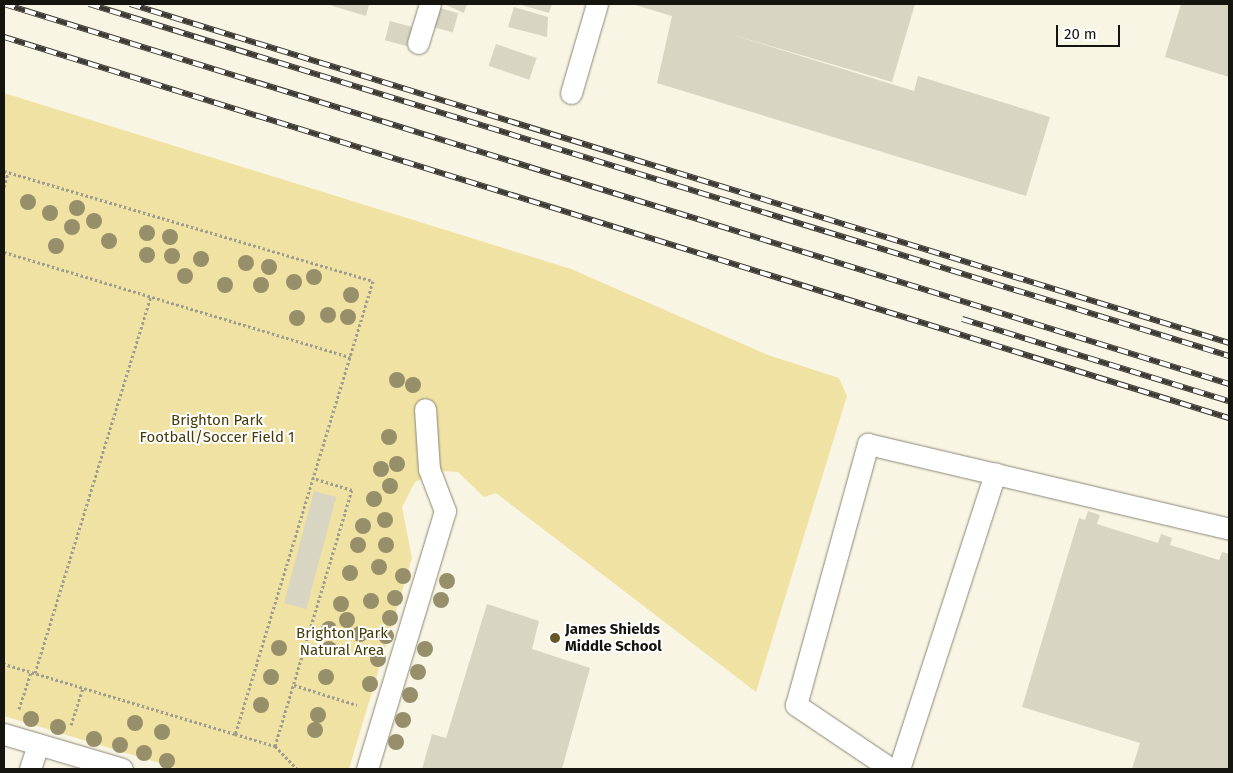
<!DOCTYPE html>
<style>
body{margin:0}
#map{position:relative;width:1233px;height:773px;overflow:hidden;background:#f9f5e4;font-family:"Fira Sans",sans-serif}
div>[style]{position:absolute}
.green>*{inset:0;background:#f0e2a3}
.building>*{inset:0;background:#d8d5c3;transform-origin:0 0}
.path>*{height:3px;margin-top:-1.5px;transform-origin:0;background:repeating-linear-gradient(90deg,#a09d90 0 2.5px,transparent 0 5px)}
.roads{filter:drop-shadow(0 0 1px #8b8777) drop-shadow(0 0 1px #8b8777)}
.minor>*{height:21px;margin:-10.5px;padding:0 10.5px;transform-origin:10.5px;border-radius:10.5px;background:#fff}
.rail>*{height:5.5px;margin-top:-2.75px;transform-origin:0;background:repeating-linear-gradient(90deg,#fff 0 11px,#3c3a32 0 22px);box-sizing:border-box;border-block:1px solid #3c3a32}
.trees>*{width:16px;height:16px;margin:-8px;border-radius:50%;background:#978f6a}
.dots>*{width:14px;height:14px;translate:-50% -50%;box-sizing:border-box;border:2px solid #fff;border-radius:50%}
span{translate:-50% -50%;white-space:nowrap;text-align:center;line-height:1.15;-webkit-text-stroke:4px #fff;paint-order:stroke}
.park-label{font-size:15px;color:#463b07}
.poi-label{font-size:15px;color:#16140e;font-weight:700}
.left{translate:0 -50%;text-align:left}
.frame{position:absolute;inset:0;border:5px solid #16140e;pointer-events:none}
.scale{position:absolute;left:1056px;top:25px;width:64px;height:22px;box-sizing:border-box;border:2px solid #16140e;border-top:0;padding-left:6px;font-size:15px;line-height:18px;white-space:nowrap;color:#16140e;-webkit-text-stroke:4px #fff;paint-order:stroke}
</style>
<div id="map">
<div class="green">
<div style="clip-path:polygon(4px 93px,571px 269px,768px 355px,839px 378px,847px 396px,756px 692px,496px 493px,484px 497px,458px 472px,441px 471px,415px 482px,402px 507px,412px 558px,349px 769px,179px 769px,4px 716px)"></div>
</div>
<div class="building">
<div style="clip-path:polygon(326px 4px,369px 4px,366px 16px)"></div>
<div style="clip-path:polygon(444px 4px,467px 4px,464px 13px)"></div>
<div style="clip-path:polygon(518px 4px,552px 4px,549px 13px)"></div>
<div style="clip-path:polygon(632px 4px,915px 4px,892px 82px,730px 34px,914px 91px,918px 76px,1050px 117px,1026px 196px,657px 83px,672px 16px)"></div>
<div style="clip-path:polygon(1181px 4px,1229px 4px,1229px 77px,1165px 57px)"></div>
<div style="clip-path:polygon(514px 7px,548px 17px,547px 37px,508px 27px)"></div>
<div style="left:440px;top:8px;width:19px;height:20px;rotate:16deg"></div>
<div style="left:390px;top:21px;width:23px;height:20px;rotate:15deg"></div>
<div style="left:496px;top:44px;width:43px;height:23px;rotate:19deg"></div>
<div style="left:314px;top:491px;width:23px;height:116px;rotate:15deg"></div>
<div style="clip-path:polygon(1088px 511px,1100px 515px,1097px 524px,1158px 543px,1161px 534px,1172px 538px,1170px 545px,1219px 560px,1222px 552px,1229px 554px,1229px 769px,1132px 769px,1140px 743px,1022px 707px,1079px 518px,1085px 520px)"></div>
<div style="clip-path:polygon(487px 604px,539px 621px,532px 649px,590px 668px,562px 769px,422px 769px,432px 734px,446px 738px)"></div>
</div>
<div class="path">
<div style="left:4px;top:171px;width:385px;rotate:16.6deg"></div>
<div style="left:373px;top:281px;width:474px;rotate:106.9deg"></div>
<div style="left:235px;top:734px;width:241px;rotate:-163.1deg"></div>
<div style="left:4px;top:187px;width:15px;rotate:-74deg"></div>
<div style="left:4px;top:252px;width:362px;rotate:16.9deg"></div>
<div style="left:35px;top:673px;width:394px;rotate:-72.9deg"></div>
<div style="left:294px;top:685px;width:66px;rotate:17.6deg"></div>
<div style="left:19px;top:709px;width:39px;rotate:-72deg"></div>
<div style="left:71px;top:725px;width:39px;rotate:-72deg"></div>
<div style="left:235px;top:734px;width:42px;rotate:16.7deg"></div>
<div style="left:275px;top:746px;width:267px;rotate:-73.3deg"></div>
<div style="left:352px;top:490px;width:41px;rotate:-162.9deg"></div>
<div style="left:275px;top:746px;width:32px;rotate:46deg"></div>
</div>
<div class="roads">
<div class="minor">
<div style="left:418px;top:43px;width:41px;rotate:-72.9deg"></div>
<div style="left:571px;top:93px;width:93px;rotate:-73.7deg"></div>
<div style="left:4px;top:734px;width:123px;rotate:16.5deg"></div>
<div style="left:30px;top:769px;width:26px;rotate:-72deg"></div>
<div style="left:367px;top:769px;width:270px;rotate:-73.2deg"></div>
<div style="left:445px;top:511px;width:45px;rotate:-110.9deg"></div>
<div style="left:429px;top:469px;width:60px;rotate:-93.8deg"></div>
<div style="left:891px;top:769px;width:115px;rotate:-146deg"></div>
<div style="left:796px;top:705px;width:271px;rotate:-74.6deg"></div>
<div style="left:868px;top:444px;width:371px;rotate:13.2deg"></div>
<div style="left:899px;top:769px;width:311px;rotate:-72deg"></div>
</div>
</div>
<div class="rail">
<div style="left:4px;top:4px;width:1283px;rotate:17.23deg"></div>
<div style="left:89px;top:4px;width:1193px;rotate:17.16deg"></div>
<div style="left:130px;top:4px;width:1150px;rotate:17.14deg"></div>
<div style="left:4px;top:37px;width:1283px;rotate:17.28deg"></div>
<div style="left:962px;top:319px;width:279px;rotate:17.1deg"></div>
</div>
<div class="trees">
<div style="left:28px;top:202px"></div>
<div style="left:77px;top:208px"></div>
<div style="left:50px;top:213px"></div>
<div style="left:94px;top:221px"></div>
<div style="left:72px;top:227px"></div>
<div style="left:147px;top:233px"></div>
<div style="left:170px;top:237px"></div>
<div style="left:109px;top:241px"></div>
<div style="left:56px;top:246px"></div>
<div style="left:147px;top:255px"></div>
<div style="left:172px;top:256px"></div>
<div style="left:201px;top:259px"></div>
<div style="left:246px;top:263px"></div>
<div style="left:269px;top:267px"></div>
<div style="left:185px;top:276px"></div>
<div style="left:314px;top:277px"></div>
<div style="left:294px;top:282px"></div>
<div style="left:225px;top:285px"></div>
<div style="left:261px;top:285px"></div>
<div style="left:351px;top:295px"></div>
<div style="left:328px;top:315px"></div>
<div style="left:348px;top:317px"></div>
<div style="left:297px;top:318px"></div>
<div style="left:397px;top:380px"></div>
<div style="left:413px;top:385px"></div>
<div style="left:389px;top:437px"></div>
<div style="left:397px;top:464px"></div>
<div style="left:381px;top:469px"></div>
<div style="left:390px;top:486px"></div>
<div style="left:374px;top:499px"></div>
<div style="left:385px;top:520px"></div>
<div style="left:363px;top:526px"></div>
<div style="left:358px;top:545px"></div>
<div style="left:386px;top:545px"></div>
<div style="left:379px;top:567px"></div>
<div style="left:350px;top:573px"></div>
<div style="left:403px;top:576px"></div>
<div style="left:447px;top:581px"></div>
<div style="left:395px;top:598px"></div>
<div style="left:441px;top:600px"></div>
<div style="left:371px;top:601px"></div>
<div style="left:341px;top:604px"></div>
<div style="left:390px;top:618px"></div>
<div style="left:347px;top:620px"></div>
<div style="left:329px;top:629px"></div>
<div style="left:360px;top:634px"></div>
<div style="left:386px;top:636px"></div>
<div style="left:279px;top:648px"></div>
<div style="left:329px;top:649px"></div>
<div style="left:425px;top:649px"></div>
<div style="left:378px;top:659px"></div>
<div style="left:418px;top:672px"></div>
<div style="left:271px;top:677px"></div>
<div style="left:326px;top:677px"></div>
<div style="left:370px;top:684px"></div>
<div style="left:410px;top:695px"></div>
<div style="left:261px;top:705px"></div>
<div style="left:318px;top:715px"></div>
<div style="left:31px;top:719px"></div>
<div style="left:403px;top:720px"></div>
<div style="left:135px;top:723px"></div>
<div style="left:58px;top:727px"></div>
<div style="left:315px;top:730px"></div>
<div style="left:162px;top:732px"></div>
<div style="left:94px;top:739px"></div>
<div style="left:396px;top:742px"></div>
<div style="left:120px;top:745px"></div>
<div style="left:144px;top:753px"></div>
<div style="left:167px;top:761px"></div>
</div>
<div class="dots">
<div style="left:555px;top:638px;background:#655926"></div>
</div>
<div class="park-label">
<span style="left:217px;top:429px">Brighton Park<br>Football/Soccer Field 1</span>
<span style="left:342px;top:642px">Brighton Park<br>Natural Area</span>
</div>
<div class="poi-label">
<span class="left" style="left:565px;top:638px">James Shields<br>Middle School</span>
</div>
<div class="frame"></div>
<div class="scale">20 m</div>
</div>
